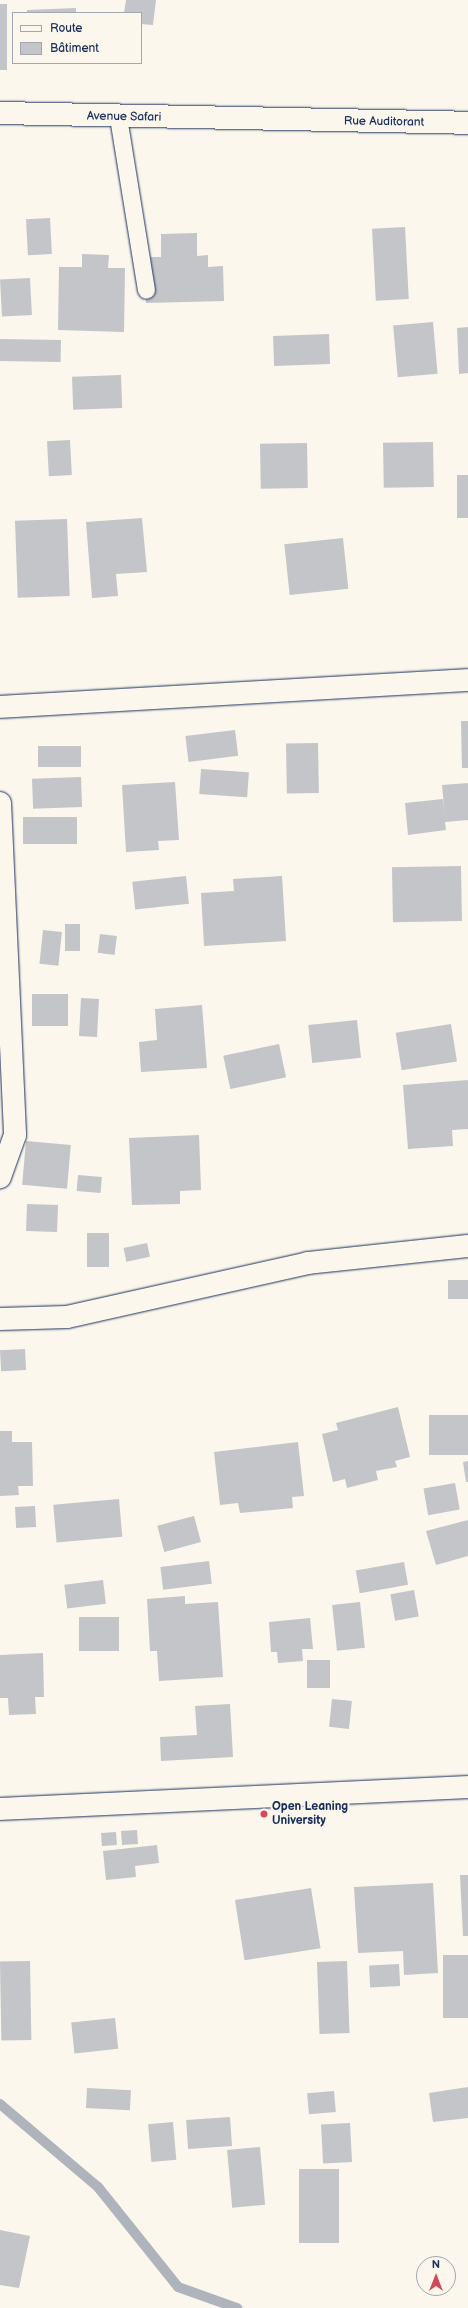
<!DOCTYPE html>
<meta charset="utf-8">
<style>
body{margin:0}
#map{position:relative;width:468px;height:2308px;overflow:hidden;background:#fbf7ec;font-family:"Balsamiq Sans",sans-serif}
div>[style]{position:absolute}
.stream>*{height:10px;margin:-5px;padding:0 5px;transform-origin:5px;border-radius:5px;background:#afb3bb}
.building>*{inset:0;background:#c3c5c9;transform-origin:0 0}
.roads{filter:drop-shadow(0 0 1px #1b2f5e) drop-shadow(0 0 1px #1b2f5e)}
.service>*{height:17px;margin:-8.5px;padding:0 8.5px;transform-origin:8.5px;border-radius:8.5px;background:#fbf7ec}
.minor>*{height:22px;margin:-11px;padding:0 11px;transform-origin:11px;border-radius:11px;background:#fbf7ec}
.dots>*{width:11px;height:11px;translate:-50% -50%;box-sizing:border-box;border:2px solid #fbf7ec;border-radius:50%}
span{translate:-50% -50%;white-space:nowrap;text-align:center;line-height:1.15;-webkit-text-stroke:4px #fbf7ec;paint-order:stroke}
.street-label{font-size:12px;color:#1b2f5e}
.poi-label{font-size:12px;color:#1b2f5e;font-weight:700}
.left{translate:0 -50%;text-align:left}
.legend{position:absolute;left:12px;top:12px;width:130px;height:52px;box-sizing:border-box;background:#fbf7ec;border:1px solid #a1a7b3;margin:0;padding:5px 7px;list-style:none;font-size:12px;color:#1b2f5e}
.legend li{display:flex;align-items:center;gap:8px;height:20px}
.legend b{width:20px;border:1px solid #a1a7b3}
.north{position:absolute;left:416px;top:2256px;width:40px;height:40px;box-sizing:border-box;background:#fbf7ec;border:1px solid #a1a7b3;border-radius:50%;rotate:0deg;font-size:11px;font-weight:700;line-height:16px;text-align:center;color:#1b2f5e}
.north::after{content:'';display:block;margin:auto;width:14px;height:18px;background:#d1495b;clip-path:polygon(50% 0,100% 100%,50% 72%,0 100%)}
</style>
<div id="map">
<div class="stream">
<div style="left:0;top:2104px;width:128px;rotate:40.3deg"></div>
<div style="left:98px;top:2187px;width:128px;rotate:51.3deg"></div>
<div style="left:178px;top:2287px;width:63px;rotate:19.6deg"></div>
</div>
<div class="building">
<div style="clip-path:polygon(126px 0,156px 0,153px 25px,141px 24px,141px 13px,124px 13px)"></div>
<div style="left:0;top:4px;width:7px;height:66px"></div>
<div style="clip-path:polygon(76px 8px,76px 13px,27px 13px,27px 10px)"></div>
<div style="left:50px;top:218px;width:36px;height:24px;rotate:87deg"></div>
<div style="left:405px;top:227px;width:72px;height:33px;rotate:87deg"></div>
<div style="clip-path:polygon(197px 233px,197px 256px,208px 255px,208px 267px,223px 266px,224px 301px,146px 303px,144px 257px,161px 257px,161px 234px)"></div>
<div style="clip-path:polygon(82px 254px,109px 255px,108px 268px,125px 268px,124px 332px,58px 330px,59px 267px,82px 267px)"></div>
<div style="left:30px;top:278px;width:37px;height:30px;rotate:87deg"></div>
<div style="left:433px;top:322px;width:52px;height:40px;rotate:85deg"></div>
<div style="clip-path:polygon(468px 327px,468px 373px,459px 374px,457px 328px)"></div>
<div style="left:329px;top:334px;width:30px;height:56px;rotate:88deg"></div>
<div style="left:0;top:339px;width:61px;height:22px;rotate:1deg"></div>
<div style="left:121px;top:375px;width:33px;height:49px;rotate:88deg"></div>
<div style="left:70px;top:440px;width:35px;height:23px;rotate:87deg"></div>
<div style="left:433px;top:442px;width:45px;height:50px;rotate:89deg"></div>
<div style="left:307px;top:443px;width:45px;height:47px;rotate:89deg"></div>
<div style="left:457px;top:475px;width:11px;height:43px"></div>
<div style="clip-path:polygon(142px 518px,147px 572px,116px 574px,118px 596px,92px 598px,86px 522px)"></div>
<div style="left:67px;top:519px;width:77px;height:52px;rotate:88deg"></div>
<div style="left:343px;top:538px;width:51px;height:59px;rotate:84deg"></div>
<div style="clip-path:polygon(461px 721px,468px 721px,468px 768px,462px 768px)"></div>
<div style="left:235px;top:730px;width:26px;height:50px;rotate:83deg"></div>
<div style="left:318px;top:743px;width:50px;height:32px;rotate:89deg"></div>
<div style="left:38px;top:746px;width:43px;height:21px"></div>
<div style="left:201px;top:769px;width:48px;height:25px;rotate:4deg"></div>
<div style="left:81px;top:777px;width:30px;height:49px;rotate:88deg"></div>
<div style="clip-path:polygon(175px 782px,179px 840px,158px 841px,159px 850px,126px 852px,122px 785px)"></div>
<div style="clip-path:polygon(468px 783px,468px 820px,445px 822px,446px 830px,408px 835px,405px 803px,443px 799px,445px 816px,442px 785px)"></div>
<div style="left:77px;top:817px;width:27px;height:54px;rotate:90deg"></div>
<div style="left:461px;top:866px;width:55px;height:69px;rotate:89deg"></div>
<div style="left:186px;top:876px;width:28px;height:54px;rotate:84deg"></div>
<div style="clip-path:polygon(282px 876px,286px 941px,204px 946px,201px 893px,234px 891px,233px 879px)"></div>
<div style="left:65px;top:924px;width:15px;height:27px"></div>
<div style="left:43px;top:930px;width:19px;height:34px;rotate:6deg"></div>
<div style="left:100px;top:934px;width:17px;height:19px;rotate:7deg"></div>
<div style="left:32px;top:994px;width:36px;height:32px"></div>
<div style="left:81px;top:998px;width:18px;height:38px;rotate:3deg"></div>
<div style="clip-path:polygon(202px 1005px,207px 1068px,141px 1072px,139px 1042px,157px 1040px,155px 1009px)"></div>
<div style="left:357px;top:1020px;width:38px;height:49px;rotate:84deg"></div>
<div style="left:451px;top:1024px;width:38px;height:56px;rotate:81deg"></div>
<div style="left:279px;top:1044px;width:34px;height:57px;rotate:78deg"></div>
<div style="clip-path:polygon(468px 1080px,468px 1129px,452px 1130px,453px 1146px,408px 1149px,403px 1085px)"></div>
<div style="clip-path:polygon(199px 1135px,201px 1190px,180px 1191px,180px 1204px,132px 1205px,129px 1138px)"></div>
<div style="left:26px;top:1141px;width:45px;height:44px;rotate:5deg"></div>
<div style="left:78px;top:1175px;width:24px;height:16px;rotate:5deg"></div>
<div style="left:27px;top:1204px;width:31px;height:27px;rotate:2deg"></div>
<div style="left:87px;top:1233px;width:22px;height:34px"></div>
<div style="left:147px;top:1243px;width:14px;height:24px;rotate:78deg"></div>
<div style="left:468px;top:1280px;width:19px;height:20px;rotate:90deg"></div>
<div style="left:25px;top:1349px;width:21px;height:25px;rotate:87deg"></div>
<div style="clip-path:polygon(398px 1407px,410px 1457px,395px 1461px,397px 1467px,376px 1471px,378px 1480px,347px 1488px,345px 1479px,333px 1482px,322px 1434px,338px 1430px,336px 1423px)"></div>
<div style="left:468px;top:1415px;width:40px;height:39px;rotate:90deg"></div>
<div style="clip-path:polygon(0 1431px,12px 1431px,12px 1442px,32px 1442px,33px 1486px,18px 1486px,19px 1495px,0 1496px)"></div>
<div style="clip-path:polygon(298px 1442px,304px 1496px,292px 1497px,293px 1508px,240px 1513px,238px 1503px,220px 1505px,214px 1452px)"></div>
<div style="clip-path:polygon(468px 1461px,468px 1482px,466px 1482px,463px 1462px)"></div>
<div style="left:455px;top:1483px;width:27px;height:32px;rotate:80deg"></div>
<div style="left:119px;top:1499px;width:38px;height:66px;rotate:85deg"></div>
<div style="left:35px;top:1506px;width:21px;height:20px;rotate:87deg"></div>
<div style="left:194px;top:1516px;width:27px;height:38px;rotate:75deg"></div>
<div style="clip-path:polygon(468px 1520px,468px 1556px,436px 1565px,426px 1531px)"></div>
<div style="left:209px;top:1561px;width:23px;height:49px;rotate:83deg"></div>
<div style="left:404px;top:1562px;width:23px;height:49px;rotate:80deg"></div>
<div style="left:103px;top:1580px;width:24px;height:39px;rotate:83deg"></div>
<div style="left:414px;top:1590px;width:27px;height:24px;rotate:80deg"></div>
<div style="clip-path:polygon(185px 1596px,185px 1604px,218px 1602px,223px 1677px,159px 1681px,157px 1651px,150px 1651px,147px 1599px)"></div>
<div style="left:360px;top:1602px;width:46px;height:28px;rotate:84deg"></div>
<div style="left:79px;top:1617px;width:40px;height:34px"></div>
<div style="clip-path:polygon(310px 1618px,313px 1649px,302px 1649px,303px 1661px,278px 1663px,277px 1652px,271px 1652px,269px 1622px)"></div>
<div style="clip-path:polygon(43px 1653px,44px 1697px,35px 1697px,36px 1714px,9px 1715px,8px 1698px,0 1698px,0 1655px)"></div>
<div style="left:330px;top:1660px;width:28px;height:23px;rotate:90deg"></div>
<div style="left:332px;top:1699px;width:20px;height:28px;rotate:6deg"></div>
<div style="clip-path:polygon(230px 1704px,233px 1757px,161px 1761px,160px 1737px,197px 1735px,195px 1706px)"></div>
<div style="left:137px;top:1830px;width:14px;height:16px;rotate:86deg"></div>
<div style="left:116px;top:1832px;width:13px;height:15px;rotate:86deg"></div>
<div style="clip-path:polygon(157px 1845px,159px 1863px,135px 1866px,136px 1877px,106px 1880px,103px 1851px)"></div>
<div style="clip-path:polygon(460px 1875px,468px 1875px,468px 1936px,463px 1936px)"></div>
<div style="clip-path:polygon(433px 1883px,438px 1973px,404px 1975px,403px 1951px,358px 1953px,354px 1887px)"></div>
<div style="left:311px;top:1888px;width:61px;height:77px;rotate:81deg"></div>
<div style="left:443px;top:1955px;width:25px;height:63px"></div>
<div style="left:30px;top:1961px;width:79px;height:30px;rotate:89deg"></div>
<div style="left:347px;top:1961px;width:72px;height:30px;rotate:88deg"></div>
<div style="left:399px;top:1964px;width:22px;height:30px;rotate:87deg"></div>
<div style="left:115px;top:2018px;width:31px;height:44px;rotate:84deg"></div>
<div style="clip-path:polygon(468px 2087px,468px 2118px,433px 2122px,429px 2093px)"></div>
<div style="left:87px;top:2088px;width:44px;height:20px;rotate:3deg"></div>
<div style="left:334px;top:2091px;width:21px;height:27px;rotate:85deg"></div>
<div style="left:230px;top:2117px;width:29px;height:44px;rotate:86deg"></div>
<div style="left:173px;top:2122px;width:38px;height:25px;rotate:85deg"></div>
<div style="left:350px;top:2123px;width:39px;height:29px;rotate:87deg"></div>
<div style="left:260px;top:2147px;width:58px;height:33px;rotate:85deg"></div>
<div style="left:299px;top:2169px;width:40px;height:74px"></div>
<div style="clip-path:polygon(0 2230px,30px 2236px,19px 2288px,0 2285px)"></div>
</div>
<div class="roads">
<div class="service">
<div style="left:118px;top:117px;width:175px;rotate:80.8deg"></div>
</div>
<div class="minor">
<div style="left:0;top:113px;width:468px;rotate:1.2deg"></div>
<div style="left:0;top:707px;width:469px;rotate:-3.3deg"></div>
<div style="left:0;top:803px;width:332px;rotate:87.4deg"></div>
<div style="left:15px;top:1135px;width:45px;rotate:109.7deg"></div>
<div style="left:0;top:1319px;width:67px;rotate:-1.7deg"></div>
<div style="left:67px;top:1317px;width:247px;rotate:-12.6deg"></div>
<div style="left:308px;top:1263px;width:161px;rotate:-6.1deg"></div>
<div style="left:0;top:1809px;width:469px;rotate:-2.7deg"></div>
</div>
</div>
<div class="dots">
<div style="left:264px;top:1814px;background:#d1495b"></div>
</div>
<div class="street-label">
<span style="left:124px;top:117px;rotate:1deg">Avenue Safari</span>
<span style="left:384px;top:122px;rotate:1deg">Rue Auditorant</span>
</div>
<div class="poi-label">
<span class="left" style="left:272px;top:1814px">Open Leaning<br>University</span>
</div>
<ul class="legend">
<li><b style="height:5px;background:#fbf7ec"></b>Route</li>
<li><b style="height:11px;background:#c3c5c9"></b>Bâtiment</li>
</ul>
<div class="north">N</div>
</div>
